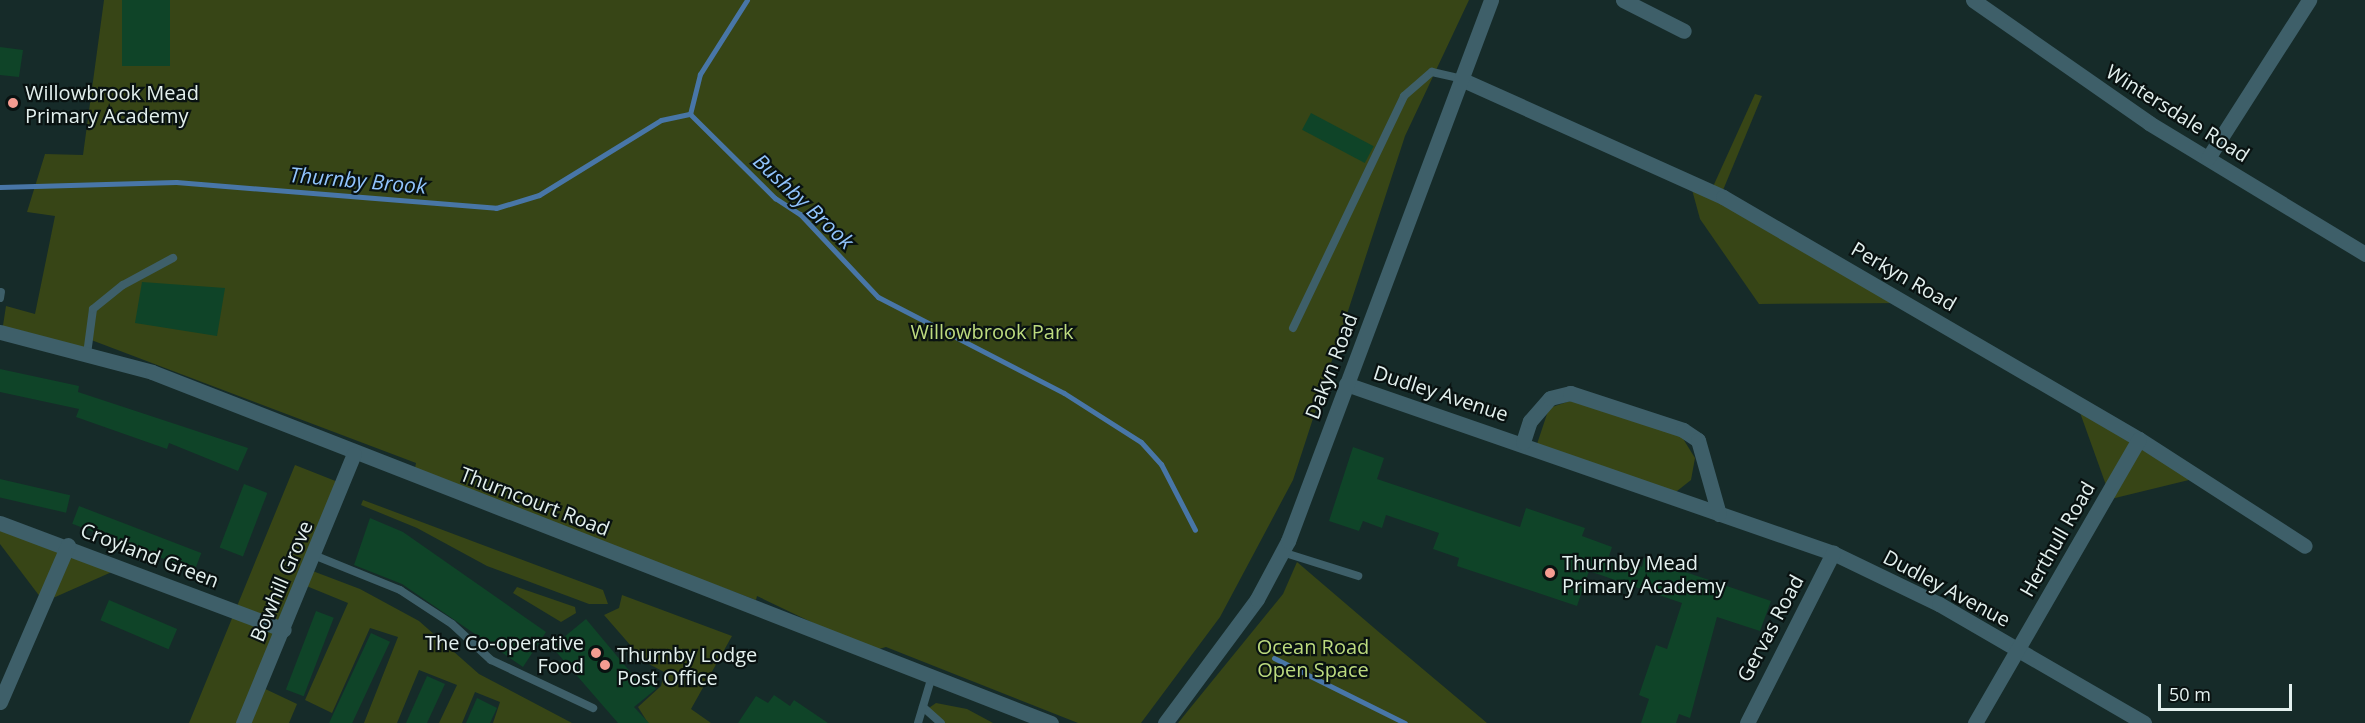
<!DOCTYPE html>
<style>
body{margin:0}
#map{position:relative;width:2365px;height:723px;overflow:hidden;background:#162b29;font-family:"Open Sans",sans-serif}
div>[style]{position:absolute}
.green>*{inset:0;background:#374516}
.stream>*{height:5px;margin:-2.5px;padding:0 2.5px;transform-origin:2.5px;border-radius:2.5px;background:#4876a7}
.building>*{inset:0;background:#0f4428;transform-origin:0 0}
.service>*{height:8px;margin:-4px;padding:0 4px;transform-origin:4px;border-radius:4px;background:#3e5f69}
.minor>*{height:15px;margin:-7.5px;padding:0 7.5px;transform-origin:7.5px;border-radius:7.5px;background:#3e5f69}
.dots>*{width:16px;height:16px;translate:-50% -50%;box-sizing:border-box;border:3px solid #091211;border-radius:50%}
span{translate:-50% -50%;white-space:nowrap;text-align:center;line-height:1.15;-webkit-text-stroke:4.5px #091211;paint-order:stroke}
.poi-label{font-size:20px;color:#e3f0ee}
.left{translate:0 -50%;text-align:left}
.right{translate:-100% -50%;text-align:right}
.street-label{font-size:20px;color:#e3f0ee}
.park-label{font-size:20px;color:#bddb7f}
.water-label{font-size:21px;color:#91c4fd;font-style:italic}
.scale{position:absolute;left:2158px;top:684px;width:134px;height:27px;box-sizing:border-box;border:3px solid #e3f0ee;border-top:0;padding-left:8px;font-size:18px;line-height:21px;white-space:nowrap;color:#e3f0ee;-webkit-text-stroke:4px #091211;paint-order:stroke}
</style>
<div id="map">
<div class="green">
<div style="clip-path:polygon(104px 0,1469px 0,1405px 136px,1293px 480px,1220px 617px,1141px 723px,1078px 723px,886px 647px,872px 651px,757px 596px,756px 600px,414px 473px,416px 463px,86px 338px,87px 354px,2px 332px,6px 306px,35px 314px,55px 216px,27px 212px,45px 154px,83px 155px)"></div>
<div style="clip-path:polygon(1755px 94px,1762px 96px,1721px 195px,1711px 191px)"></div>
<div style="clip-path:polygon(1691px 186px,1908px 303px,1759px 304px,1700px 219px)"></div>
<div style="clip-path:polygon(1573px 400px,1682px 437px,1695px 458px,1691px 480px,1672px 495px,1536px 447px,1549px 408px)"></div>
<div style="clip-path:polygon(2078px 407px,2193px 479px,2111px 499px)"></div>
<div style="clip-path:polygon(295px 465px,343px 484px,259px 686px,297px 704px,289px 723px,189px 723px)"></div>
<div style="clip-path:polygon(363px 500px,603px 590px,608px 604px,589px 604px,487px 566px,417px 528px,361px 505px)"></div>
<div style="clip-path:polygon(0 525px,123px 567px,44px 602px,0 544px)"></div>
<div style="clip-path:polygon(1297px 562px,1380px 633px,1487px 723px,1178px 723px,1283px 594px)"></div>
<div style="clip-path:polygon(310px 570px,360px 589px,419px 621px,479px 674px,572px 723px,493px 723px,500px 702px,475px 692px,462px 723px,439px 723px,457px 685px,419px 670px,397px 723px,364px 723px,398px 637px,370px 628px,332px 713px,305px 700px,348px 603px,304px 585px)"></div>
<div style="clip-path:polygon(517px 587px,575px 607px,576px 613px,561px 622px,513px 593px)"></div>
<div style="clip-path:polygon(622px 595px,732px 636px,691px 709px,711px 723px,648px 723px,638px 707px,661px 686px,664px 672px,645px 662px,604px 615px,619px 608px)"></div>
<div style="clip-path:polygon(936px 703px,967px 709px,993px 723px,941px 723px,926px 710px)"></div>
</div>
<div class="stream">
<div style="left:747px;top:0;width:88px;rotate:122.4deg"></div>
<div style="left:700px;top:74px;width:41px;rotate:104deg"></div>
<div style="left:690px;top:114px;width:120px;rotate:44.7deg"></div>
<div style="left:775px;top:198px;width:30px;rotate:33deg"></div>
<div style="left:800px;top:214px;width:114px;rotate:46.8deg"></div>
<div style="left:878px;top:297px;width:209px;rotate:27.3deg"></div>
<div style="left:1064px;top:393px;width:91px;rotate:32.5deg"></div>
<div style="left:1141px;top:442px;width:30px;rotate:48deg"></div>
<div style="left:1161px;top:464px;width:74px;rotate:62.7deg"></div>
<div style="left:0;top:187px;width:176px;rotate:-1.6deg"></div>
<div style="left:176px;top:182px;width:321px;rotate:4.6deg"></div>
<div style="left:496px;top:208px;width:45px;rotate:-16.8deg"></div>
<div style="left:539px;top:195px;width:143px;rotate:-31.6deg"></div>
<div style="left:661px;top:120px;width:30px;rotate:-12deg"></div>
<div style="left:1274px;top:658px;width:146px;rotate:26.4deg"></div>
</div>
<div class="building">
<div style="left:122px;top:0;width:48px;height:66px"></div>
<div style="clip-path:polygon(0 47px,23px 50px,19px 77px,0 75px)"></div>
<div style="left:1311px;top:113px;width:71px;height:19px;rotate:28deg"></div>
<div style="clip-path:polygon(142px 282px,225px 288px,217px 336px,135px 323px)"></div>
<div style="clip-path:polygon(0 369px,79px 386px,78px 392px,248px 448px,238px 471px,169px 443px,167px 449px,76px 417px,79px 409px,0 392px)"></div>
<div style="clip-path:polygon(1353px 447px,1384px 458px,1377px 479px,1520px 527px,1526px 508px,1585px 528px,1582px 536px,1612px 547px,1609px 556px,1642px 567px,1644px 558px,1771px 601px,1760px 631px,1717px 617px,1690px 718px,1679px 714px,1676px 723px,1641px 723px,1649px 699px,1639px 695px,1656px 645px,1667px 649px,1682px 603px,1589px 571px,1577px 606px,1457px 566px,1459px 558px,1433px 549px,1439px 533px,1386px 515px,1382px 528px,1363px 521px,1359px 531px,1329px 521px)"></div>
<div style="left:0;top:479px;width:72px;height:18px;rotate:13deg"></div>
<div style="left:244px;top:484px;width:25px;height:68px;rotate:21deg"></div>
<div style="left:79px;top:506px;width:131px;height:19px;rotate:21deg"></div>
<div style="clip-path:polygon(370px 518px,403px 532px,546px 632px,523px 667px,402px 584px,354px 565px)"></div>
<div style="left:109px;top:600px;width:74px;height:22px;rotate:23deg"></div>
<div style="left:316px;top:611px;width:19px;height:84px;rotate:21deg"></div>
<div style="clip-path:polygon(586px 619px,637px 680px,645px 674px,656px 689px,634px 707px,649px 723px,618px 723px,552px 647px)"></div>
<div style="left:371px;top:633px;width:21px;height:99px;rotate:25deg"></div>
<div style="clip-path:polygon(427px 676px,445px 684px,427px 723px,406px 723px)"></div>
<div style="clip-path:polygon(774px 695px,790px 706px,794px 700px,828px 723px,738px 723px,756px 696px,768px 703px)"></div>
<div style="clip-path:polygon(477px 698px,497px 708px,490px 723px,466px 723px)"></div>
</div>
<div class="service">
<div style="left:0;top:298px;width:6px;rotate:-81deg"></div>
<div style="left:1293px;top:328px;width:257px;rotate:-64.4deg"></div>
<div style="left:1404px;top:96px;width:37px;rotate:-41deg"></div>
<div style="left:1432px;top:72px;width:31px;rotate:13deg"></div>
<div style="left:87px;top:354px;width:45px;rotate:-82.4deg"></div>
<div style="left:93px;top:309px;width:38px;rotate:-39deg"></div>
<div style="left:123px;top:285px;width:57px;rotate:-28.4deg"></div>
<div style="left:1282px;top:552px;width:80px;rotate:17.5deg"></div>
<div style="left:316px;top:556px;width:91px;rotate:22deg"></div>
<div style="left:400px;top:590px;width:62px;rotate:33.2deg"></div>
<div style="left:452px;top:624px;width:53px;rotate:42.7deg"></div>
<div style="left:491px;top:660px;width:113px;rotate:25.2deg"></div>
<div style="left:923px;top:707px;width:24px;rotate:42deg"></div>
<div style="left:918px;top:723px;width:49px;rotate:-73.4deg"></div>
</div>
<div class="minor">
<div style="left:1623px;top:0;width:68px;rotate:26.9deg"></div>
<div style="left:1973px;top:0;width:215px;rotate:34.9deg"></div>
<div style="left:2149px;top:123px;width:253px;rotate:31.2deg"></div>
<div style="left:1463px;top:80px;width:285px;rotate:24.2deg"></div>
<div style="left:1723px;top:197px;width:481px;rotate:30.2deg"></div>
<div style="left:2139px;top:439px;width:197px;rotate:32.8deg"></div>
<div style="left:2208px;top:158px;width:188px;rotate:-57.4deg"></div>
<div style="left:0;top:332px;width:157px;rotate:14.7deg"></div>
<div style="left:152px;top:372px;width:965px;rotate:21.33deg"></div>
<div style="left:1346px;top:384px;width:515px;rotate:19.14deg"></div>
<div style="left:1833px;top:553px;width:118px;rotate:25.7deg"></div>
<div style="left:1939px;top:604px;width:237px;rotate:30.1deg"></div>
<div style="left:1523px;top:442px;width:22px;rotate:-72deg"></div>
<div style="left:1530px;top:421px;width:30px;rotate:-49deg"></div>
<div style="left:1550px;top:398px;width:21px;rotate:-14deg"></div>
<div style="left:1570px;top:393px;width:119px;rotate:18.1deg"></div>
<div style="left:1683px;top:430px;width:18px;rotate:34deg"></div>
<div style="left:1698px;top:440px;width:77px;rotate:74.2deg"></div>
<div style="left:0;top:523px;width:303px;rotate:20.6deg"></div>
<div style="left:0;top:702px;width:171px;rotate:-66.6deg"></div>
<div style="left:243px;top:723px;width:291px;rotate:-67.6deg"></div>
<div style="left:1165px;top:723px;width:154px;rotate:-53.4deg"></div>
<div style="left:1257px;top:599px;width:66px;rotate:-61.9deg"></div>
<div style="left:1288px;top:541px;width:578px;rotate:-69.43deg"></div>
<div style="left:1747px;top:723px;width:191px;rotate:-63.2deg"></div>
<div style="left:1975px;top:723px;width:328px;rotate:-60deg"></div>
</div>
<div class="dots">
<div style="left:13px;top:103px;background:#f59c91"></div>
<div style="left:1550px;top:573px;background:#f59c91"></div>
<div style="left:596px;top:653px;background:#f59c91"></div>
<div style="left:605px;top:665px;background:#f59c91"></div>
</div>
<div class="poi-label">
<span class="left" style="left:25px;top:104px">Willowbrook Mead<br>Primary Academy</span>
<span class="left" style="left:1562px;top:574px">Thurnby Mead<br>Primary Academy</span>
<span class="right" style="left:584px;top:654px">The Co-operative<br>Food</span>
<span class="left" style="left:617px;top:666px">Thurnby Lodge<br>Post Office</span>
</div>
<div class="street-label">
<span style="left:2178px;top:113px;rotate:32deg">Wintersdale Road</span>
<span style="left:1904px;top:276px;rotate:30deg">Perkyn Road</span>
<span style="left:1331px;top:366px;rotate:-69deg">Dakyn Road</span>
<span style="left:1441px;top:393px;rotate:18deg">Dudley Avenue</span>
<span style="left:535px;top:501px;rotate:21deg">Thurncourt Road</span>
<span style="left:2057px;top:539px;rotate:-60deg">Herthull Road</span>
<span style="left:150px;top:555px;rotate:21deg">Croyland Green</span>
<span style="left:281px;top:581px;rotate:-67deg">Bowhill Grove</span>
<span style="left:1947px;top:588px;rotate:28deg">Dudley Avenue</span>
<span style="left:1770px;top:628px;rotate:-62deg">Gervas Road</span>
</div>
<div class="park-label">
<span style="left:992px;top:331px">Willowbrook Park</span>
<span style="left:1313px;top:658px">Ocean Road<br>Open Space</span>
</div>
<div class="water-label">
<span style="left:358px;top:180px;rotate:5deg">Thurnby Brook</span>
<span style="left:804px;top:201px;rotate:43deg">Bushby Brook</span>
</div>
<div class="scale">50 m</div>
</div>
